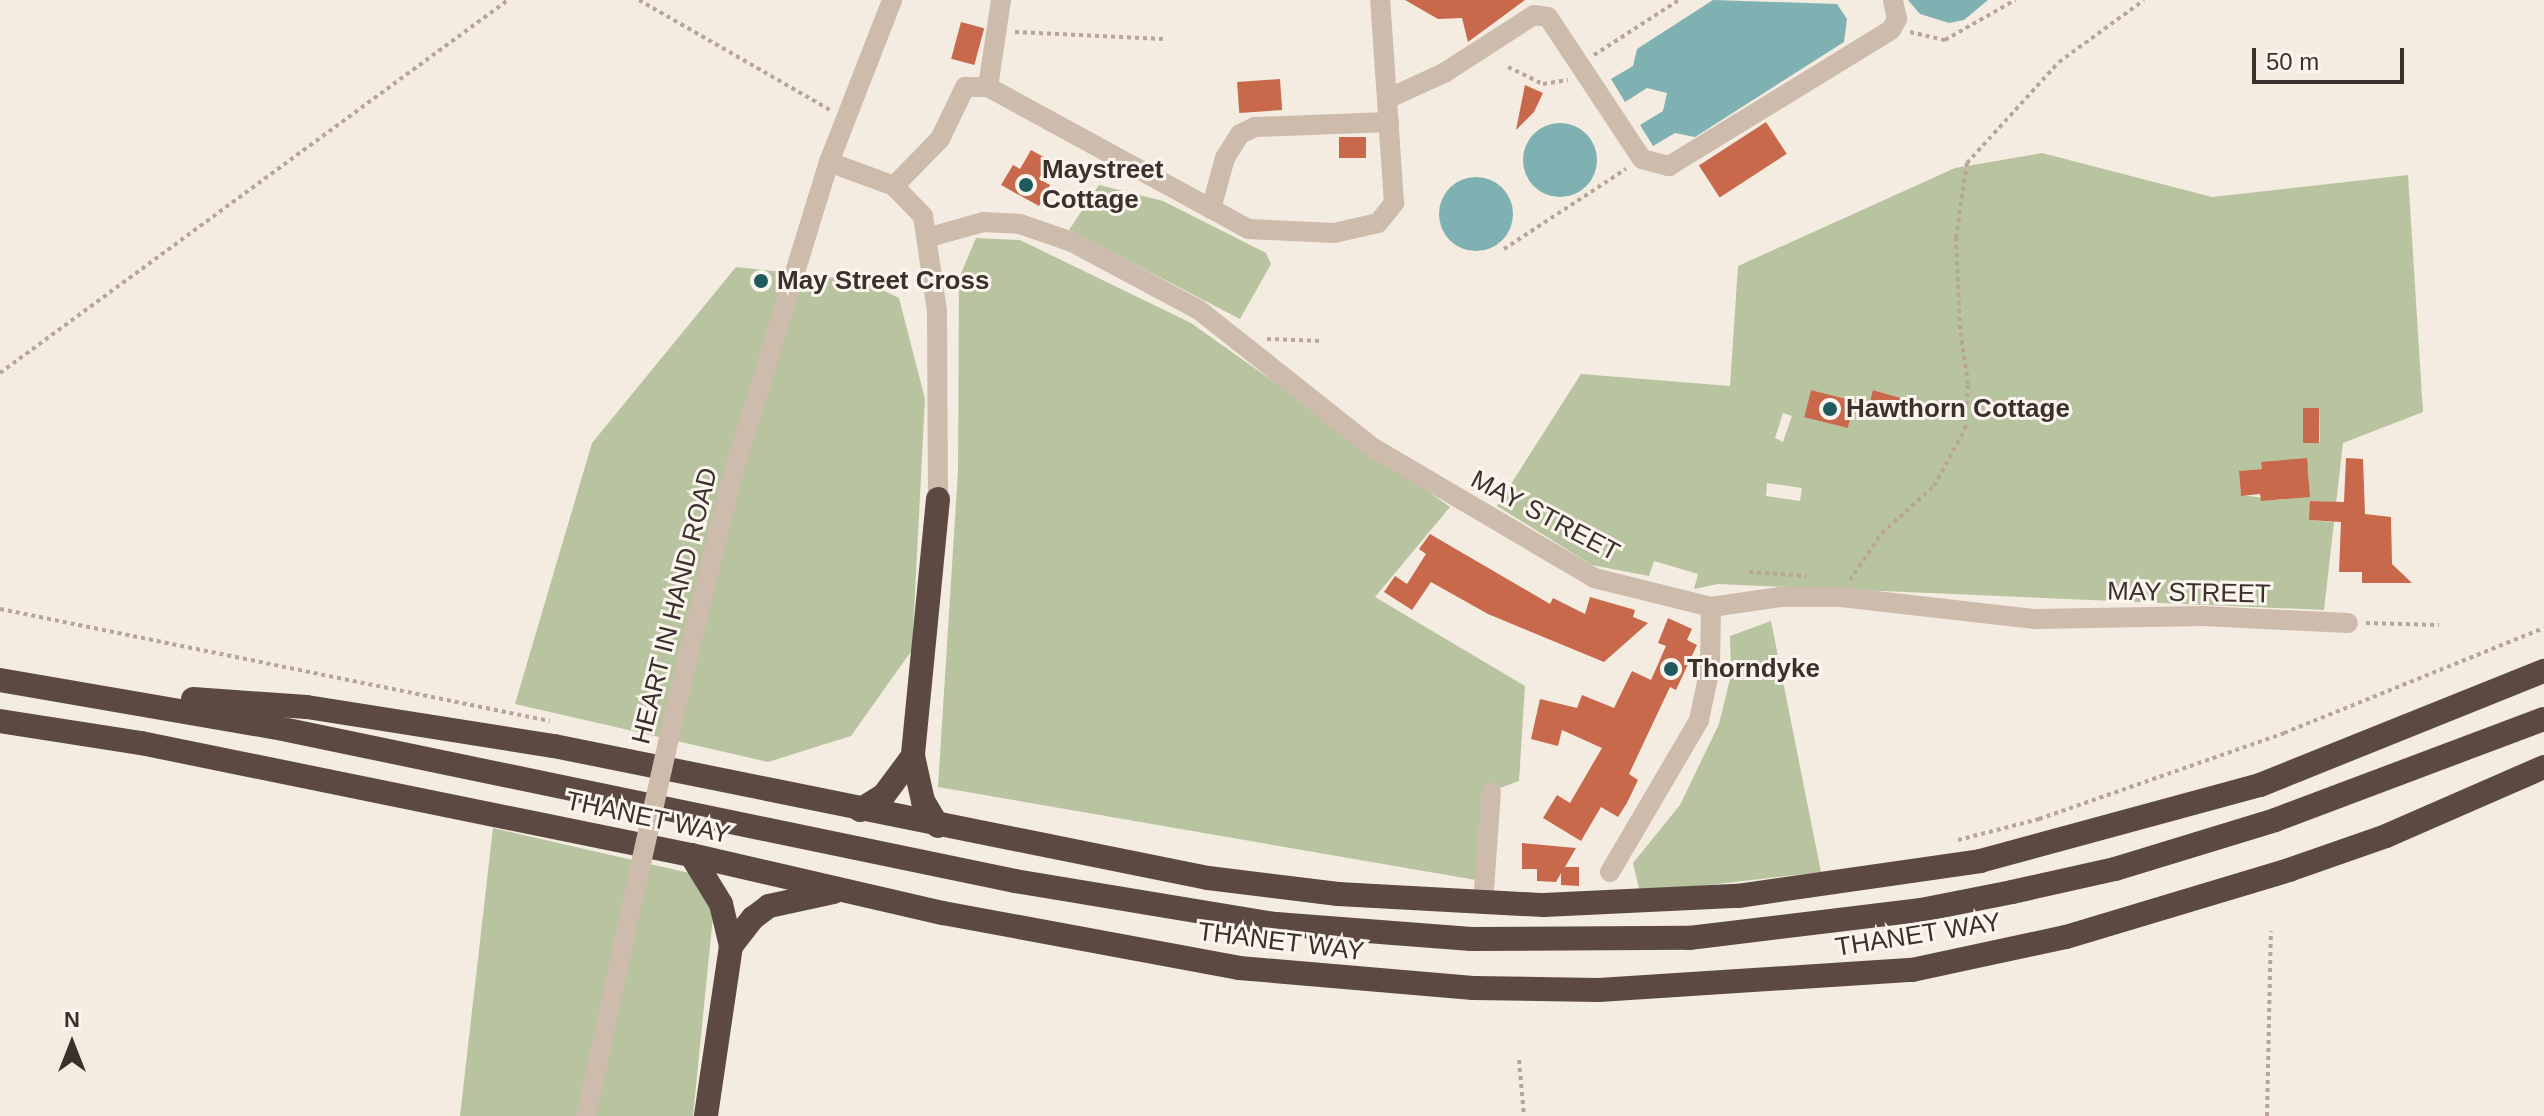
<!DOCTYPE html>
<style>
body{margin:0}
#map{position:relative;width:2544px;height:1116px;overflow:hidden;background:#f4ebe1;font-family:Helvetica,sans-serif}
div>[style]{position:absolute}
.green>*{inset:0;background:#b8c4a0}
.water>*{inset:0;background:#7fb0b2}
.round{border-radius:50%}
.building>*{inset:0;background:#c8694b;transform-origin:0 0}
.path>*{height:4px;margin-top:-2px;transform-origin:0;background:repeating-linear-gradient(90deg,#b9a596 0 4px,transparent 0 8px)}
.minor>*{height:20px;margin:-10px;padding:0 10px;transform-origin:10px;border-radius:10px;background:#cdbbac}
.highway>*{height:24px;margin:-12px;padding:0 12px;transform-origin:12px;border-radius:12px;background:#5c4a42}
.minor-bridge>*{height:20px;margin:-10px;padding:0 10px;transform-origin:10px;border-radius:10px;background:#cdbbac}
.dots>*{width:22px;height:22px;translate:-50% -50%;box-sizing:border-box;border:4px solid #fbf5ee;border-radius:50%}
span{translate:-50% -50%;white-space:nowrap;text-align:center;line-height:1.15;-webkit-text-stroke:6px #fbf5ee;paint-order:stroke}
.poi-label{font-size:26px;color:#3b302b;font-weight:700}
.left{translate:0 -50%;text-align:left}
.street-label{font-size:26px;color:#3b302b}
.north{position:absolute;left:32px;top:1004px;width:80px;height:80px;-webkit-text-stroke:6px #fbf5ee;paint-order:stroke;rotate:0deg;font-size:22px;font-weight:700;line-height:32px;text-align:center;color:#3b302b}
.north::after{content:'';display:block;margin:auto;width:28px;height:36px;background:#3b302b;clip-path:polygon(50% 0,100% 100%,50% 72%,0 100%)}
.scale{position:absolute;left:2252px;top:48px;width:152px;height:36px;box-sizing:border-box;border:4px solid #3b302b;border-top:0;padding-left:10px;font-size:24px;line-height:28px;white-space:nowrap;color:#3b302b;-webkit-text-stroke:6px #fbf5ee;paint-order:stroke}
</style>
<div id="map">
<div class="green">
<div style="clip-path:polygon(evenodd,2042px 153px,2212px 197px,2408px 175px,2423px 412px,2343px 443px,2324px 610px,1718px 584px,1694px 589px,1698px 574px,1654px 561px,1649px 576px,1592px 565px,1497px 506px,1581px 374px,1730px 386px,1738px 266px,1955px 168px,2042px 153px,1811px 390px,1855px 401px,1848px 428px,1805px 417px,1811px 390px,2042px 153px,1873px 390px,1907px 400px,1903px 416px,1868px 405px,1873px 390px,2042px 153px,2303px 408px,2319px 408px,2320px 442px,2304px 443px,2303px 408px,2042px 153px,1783px 413px,1792px 416px,1783px 442px,1775px 438px,1783px 413px,2042px 153px,2262px 462px,2278px 469px,2308px 467px,2309px 488px,2280px 500px,2241px 495px,2239px 471px,2262px 469px,2262px 462px,2042px 153px,1767px 483px,1802px 488px,1800px 501px,1766px 496px,1767px 483px,2042px 153px,2310px 501px,2333px 502px,2332px 522px,2310px 520px,2310px 501px)"></div>
<div style="clip-path:polygon(1099px 185px,1163px 201px,1266px 253px,1271px 264px,1240px 319px,1069px 230px)"></div>
<div style="clip-path:polygon(976px 238px,1020px 240px,1191px 323px,1450px 507px,1375px 597px,1525px 686px,1519px 781px,1481px 795px,1476px 880px,938px 787px,958px 471px,959px 278px)"></div>
<div style="clip-path:polygon(736px 267px,864px 281px,899px 298px,925px 399px,912px 650px,851px 736px,768px 762px,515px 704px,592px 443px)"></div>
<div style="clip-path:polygon(1771px 621px,1821px 872px,1640px 893px,1633px 863px,1680px 805px,1719px 724px,1731px 675px,1730px 636px)"></div>
<div style="clip-path:polygon(493px 828px,698px 875px,713px 916px,693px 1116px,460px 1116px)"></div>
</div>
<div class="water">
<div style="clip-path:polygon(1713px 0,1837px 4px,1847px 19px,1844px 42px,1695px 137px,1675px 133px,1653px 146px,1640px 125px,1663px 111px,1667px 93px,1647px 88px,1625px 102px,1611px 79px,1633px 66px,1637px 49px)"></div>
<div style="clip-path:polygon(1908px 0,1988px 0,1964px 20px,1949px 23px,1920px 14px)"></div>
<div class="round" style="left:1523px;top:123px;width:74px;height:74px"></div>
<div class="round" style="left:1439px;top:177px;width:74px;height:74px"></div>
</div>
<div class="building">
<div style="clip-path:polygon(1405px 0,1525px 0,1468px 42px,1462px 18px,1438px 19px)"></div>
<div style="left:961px;top:22px;width:24px;height:38px;rotate:15deg"></div>
<div style="left:1280px;top:79px;width:31px;height:43px;rotate:86deg"></div>
<div style="clip-path:polygon(1525px 85px,1543px 93px,1534px 112px,1516px 130px)"></div>
<div style="left:1766px;top:122px;width:38px;height:80px;rotate:57deg"></div>
<div style="left:1339px;top:137px;width:27px;height:21px"></div>
<div style="clip-path:polygon(1031px 150px,1049px 160px,1039px 179px,1050px 185px,1039px 206px,1001px 185px,1013px 165px,1020px 169px)"></div>
<div style="left:1811px;top:390px;width:45px;height:28px;rotate:14deg"></div>
<div style="left:1873px;top:390px;width:35px;height:16px;rotate:16deg"></div>
<div style="left:2303px;top:408px;width:16px;height:35px"></div>
<div style="clip-path:polygon(2307px 458px,2310px 497px,2261px 501px,2260px 494px,2241px 496px,2239px 471px,2262px 469px,2261px 462px)"></div>
<div style="clip-path:polygon(2346px 458px,2363px 459px,2365px 514px,2391px 517px,2392px 564px,2412px 583px,2362px 583px,2362px 572px,2339px 572px,2341px 522px,2309px 520px,2310px 501px,2344px 502px)"></div>
<div style="clip-path:polygon(1430px 534px,1550px 604px,1553px 598px,1585px 614px,1590px 597px,1635px 610px,1633px 617px,1648px 623px,1604px 662px,1488px 614px,1431px 582px,1412px 610px,1384px 592px,1395px 576px,1407px 584px,1426px 554px,1419px 549px)"></div>
<div style="clip-path:polygon(1668px 618px,1692px 629px,1687px 640px,1697px 645px,1676px 690px,1670px 687px,1629px 774px,1638px 780px,1627px 803px,1618px 817px,1601px 807px,1581px 841px,1543px 818px,1557px 795px,1570px 803px,1602px 748px,1562px 730px,1558px 746px,1531px 739px,1540px 699px,1577px 708px,1582px 695px,1614px 708px,1632px 671px,1651px 680px,1666px 646px,1658px 643px)"></div>
<div style="clip-path:polygon(1522px 843px,1576px 848px,1565px 867px,1579px 867px,1579px 886px,1561px 885px,1561px 873px,1556px 882px,1537px 881px,1537px 869px,1522px 869px)"></div>
</div>
<div class="path">
<div style="left:639px;top:0;width:220px;rotate:29.9deg"></div>
<div style="left:1015px;top:32px;width:148px;rotate:2.7deg"></div>
<div style="left:1910px;top:32px;width:36px;rotate:13deg"></div>
<div style="left:1945px;top:40px;width:81px;rotate:-29.7deg"></div>
<div style="left:1594px;top:55px;width:101px;rotate:-32.9deg"></div>
<div style="left:1508px;top:67px;width:39px;rotate:26deg"></div>
<div style="left:1543px;top:84px;width:25px;rotate:-9deg"></div>
<div style="left:1504px;top:249px;width:146px;rotate:-33.3deg"></div>
<div style="left:1267px;top:339px;width:55px;rotate:2.1deg"></div>
<div style="left:0;top:373px;width:630px;rotate:-36.29deg"></div>
<div style="left:1749px;top:572px;width:58px;rotate:3.9deg"></div>
<div style="left:1850px;top:580px;width:57px;rotate:-55.8deg"></div>
<div style="left:1882px;top:533px;width:70px;rotate:-42.1deg"></div>
<div style="left:1934px;top:486px;width:65px;rotate:-61.5deg"></div>
<div style="left:1965px;top:429px;width:45px;rotate:-86.2deg"></div>
<div style="left:1968px;top:384px;width:56px;rotate:-98.3deg"></div>
<div style="left:1960px;top:329px;width:91px;rotate:-92.5deg"></div>
<div style="left:1956px;top:238px;width:76px;rotate:-81.7deg"></div>
<div style="left:1967px;top:163px;width:137px;rotate:-47.7deg"></div>
<div style="left:2059px;top:62px;width:105px;rotate:-36.1deg"></div>
<div style="left:0;top:609px;width:561px;rotate:11.51deg"></div>
<div style="left:2366px;top:623px;width:73px;rotate:1.6deg"></div>
<div style="left:1958px;top:840px;width:84px;rotate:-14.5deg"></div>
<div style="left:2039px;top:819px;width:260px;rotate:-19.3deg"></div>
<div style="left:2284px;top:733px;width:280px;rotate:-22deg"></div>
<div style="left:1519px;top:1060px;width:56px;rotate:84.9deg"></div>
<div style="left:2267px;top:1116px;width:185px;rotate:-88.8deg"></div>
</div>
<div class="minor">
<div style="left:988px;top:87px;width:88px;rotate:-81.5deg"></div>
<div style="left:1387px;top:99px;width:63px;rotate:-24.5deg"></div>
<div style="left:1444px;top:73px;width:107px;rotate:-32.8deg"></div>
<div style="left:1534px;top:15px;width:14px;rotate:8deg"></div>
<div style="left:1548px;top:17px;width:170px;rotate:56.5deg"></div>
<div style="left:1642px;top:159px;width:28px;rotate:15deg"></div>
<div style="left:1669px;top:166px;width:260px;rotate:-31.5deg"></div>
<div style="left:1891px;top:30px;width:13px;rotate:-61deg"></div>
<div style="left:1897px;top:19px;width:19px;rotate:-102deg"></div>
<div style="left:829px;top:162px;width:69px;rotate:20.3deg"></div>
<div style="left:894px;top:186px;width:42px;rotate:46deg"></div>
<div style="left:923px;top:216px;width:96px;rotate:81.6deg"></div>
<div style="left:937px;top:311px;width:188px;rotate:89.7deg"></div>
<div style="left:894px;top:186px;width:66px;rotate:-45.6deg"></div>
<div style="left:940px;top:139px;width:58px;rotate:-64.3deg"></div>
<div style="left:965px;top:87px;width:23px"></div>
<div style="left:988px;top:87px;width:296px;rotate:28.6deg"></div>
<div style="left:1248px;top:229px;width:86px;rotate:2.7deg"></div>
<div style="left:1334px;top:233px;width:45px;rotate:-12.8deg"></div>
<div style="left:1378px;top:223px;width:26px;rotate:-51deg"></div>
<div style="left:1394px;top:203px;width:203px;rotate:-93.9deg"></div>
<div style="left:1211px;top:209px;width:53px;rotate:-74.6deg"></div>
<div style="left:1225px;top:158px;width:28px;rotate:-58deg"></div>
<div style="left:1240px;top:134px;width:17px;rotate:-25deg"></div>
<div style="left:1255px;top:127px;width:134px;rotate:-2.1deg"></div>
<div style="left:930px;top:237px;width:55px;rotate:-15.8deg"></div>
<div style="left:983px;top:222px;width:37px;rotate:3deg"></div>
<div style="left:1020px;top:224px;width:55px;rotate:19.1deg"></div>
<div style="left:1072px;top:242px;width:144px;rotate:28.2deg"></div>
<div style="left:1199px;top:310px;width:221px;rotate:38.4deg"></div>
<div style="left:1372px;top:447px;width:258px;rotate:30.5deg"></div>
<div style="left:1594px;top:578px;width:121px;rotate:13.9deg"></div>
<div style="left:1711px;top:607px;width:70px;rotate:-8.2deg"></div>
<div style="left:1780px;top:597px;width:61px"></div>
<div style="left:1841px;top:597px;width:195px;rotate:6.5deg"></div>
<div style="left:2035px;top:619px;width:168px;rotate:-1deg"></div>
<div style="left:2203px;top:616px;width:145px;rotate:2.8deg"></div>
<div style="left:674px;top:715px;width:245px;rotate:-76.3deg"></div>
<div style="left:732px;top:477px;width:330px;rotate:-72.9deg"></div>
<div style="left:829px;top:162px;width:174px;rotate:-68.7deg"></div>
<div style="left:1610px;top:872px;width:176px;rotate:-59.6deg"></div>
<div style="left:1699px;top:720px;width:53px;rotate:-78.1deg"></div>
<div style="left:1710px;top:668px;width:61px;rotate:-89.1deg"></div>
<div style="left:1483px;top:903px;width:111px;rotate:-85.9deg"></div>
<div style="left:586px;top:1116px;width:213px;rotate:-77.8deg"></div>
</div>
<div class="highway">
<div style="left:938px;top:499px;width:258px;rotate:95.6deg"></div>
<div style="left:913px;top:756px;width:46px;rotate:77.5deg"></div>
<div style="left:923px;top:801px;width:29px;rotate:59deg"></div>
<div style="left:0;top:680px;width:277px;rotate:9.8deg"></div>
<div style="left:273px;top:727px;width:758px;rotate:11.73deg"></div>
<div style="left:1015px;top:881px;width:265px;rotate:9.4deg"></div>
<div style="left:1276px;top:924px;width:196px;rotate:4.4deg"></div>
<div style="left:1471px;top:939px;width:218px;rotate:-0.3deg"></div>
<div style="left:1689px;top:938px;width:234px;rotate:-6.9deg"></div>
<div style="left:1921px;top:910px;width:93px;rotate:-11.2deg"></div>
<div style="left:2012px;top:892px;width:106px;rotate:-12.6deg"></div>
<div style="left:2115px;top:869px;width:167px;rotate:-17deg"></div>
<div style="left:2275px;top:820px;width:287px;rotate:-20.6deg"></div>
<div style="left:193px;top:699px;width:114px;rotate:4deg"></div>
<div style="left:307px;top:707px;width:250px;rotate:9deg"></div>
<div style="left:554px;top:746px;width:667px;rotate:11.41deg"></div>
<div style="left:1208px;top:878px;width:131px;rotate:7deg"></div>
<div style="left:1338px;top:894px;width:206px;rotate:3.1deg"></div>
<div style="left:1544px;top:905px;width:194px;rotate:-2.7deg"></div>
<div style="left:1738px;top:896px;width:245px;rotate:-8.2deg"></div>
<div style="left:1980px;top:861px;width:290px;rotate:-15.2deg"></div>
<div style="left:2260px;top:785px;width:306px;rotate:-21.9deg"></div>
<div style="left:0;top:721px;width:143px;rotate:8.9deg"></div>
<div style="left:141px;top:743px;width:561px;rotate:11.51deg"></div>
<div style="left:691px;top:855px;width:259px;rotate:13deg"></div>
<div style="left:943px;top:913px;width:301px;rotate:10.5deg"></div>
<div style="left:1239px;top:968px;width:235px;rotate:4.9deg"></div>
<div style="left:1473px;top:988px;width:126px;rotate:0.9deg"></div>
<div style="left:1599px;top:990px;width:314px;rotate:-3.7deg"></div>
<div style="left:1912px;top:970px;width:157px;rotate:-12.1deg"></div>
<div style="left:2066px;top:937px;width:233px;rotate:-16.7deg"></div>
<div style="left:2289px;top:870px;width:103px;rotate:-19.3deg"></div>
<div style="left:2386px;top:836px;width:172px;rotate:-23.6deg"></div>
<div style="left:860px;top:810px;width:28px;rotate:-32deg"></div>
<div style="left:884px;top:795px;width:49px;rotate:-53.4deg"></div>
<div style="left:691px;top:855px;width:57px;rotate:58.5deg"></div>
<div style="left:721px;top:904px;width:43px;rotate:76.6deg"></div>
<div style="left:731px;top:946px;width:172px;rotate:98.4deg"></div>
<div style="left:731px;top:946px;width:36px;rotate:-52deg"></div>
<div style="left:753px;top:918px;width:20px;rotate:-37deg"></div>
<div style="left:769px;top:906px;width:66px;rotate:-12.3deg"></div>
</div>
<div class="minor-bridge">
<div style="left:631px;top:908px;width:198px;rotate:-77.4deg"></div>
</div>
<div class="dots">
<div style="left:1026px;top:185px;background:#1f5a5e"></div>
<div style="left:761px;top:281px;background:#1f5a5e"></div>
<div style="left:1830px;top:409px;background:#1f5a5e"></div>
<div style="left:1671px;top:669px;background:#1f5a5e"></div>
</div>
<div class="poi-label">
<span class="left" style="left:1042px;top:185px">Maystreet<br>Cottage</span>
<span class="left" style="left:777px;top:281px">May Street Cross</span>
<span class="left" style="left:1846px;top:409px">Hawthorn Cottage</span>
<span class="left" style="left:1687px;top:669px">Thorndyke</span>
</div>
<div class="street-label">
<span style="left:1545px;top:516px;rotate:28deg">MAY STREET</span>
<span style="left:2189px;top:593px;rotate:1deg">MAY STREET</span>
<span style="left:675px;top:606px;rotate:-76deg">HEART IN HAND ROAD</span>
<span style="left:648px;top:818px;rotate:12deg">THANET WAY</span>
<span style="left:1918px;top:935px;rotate:-9deg">THANET WAY</span>
<span style="left:1281px;top:942px;rotate:7deg">THANET WAY</span>
</div>
<div class="north">N</div>
<div class="scale">50 m</div>
</div>
